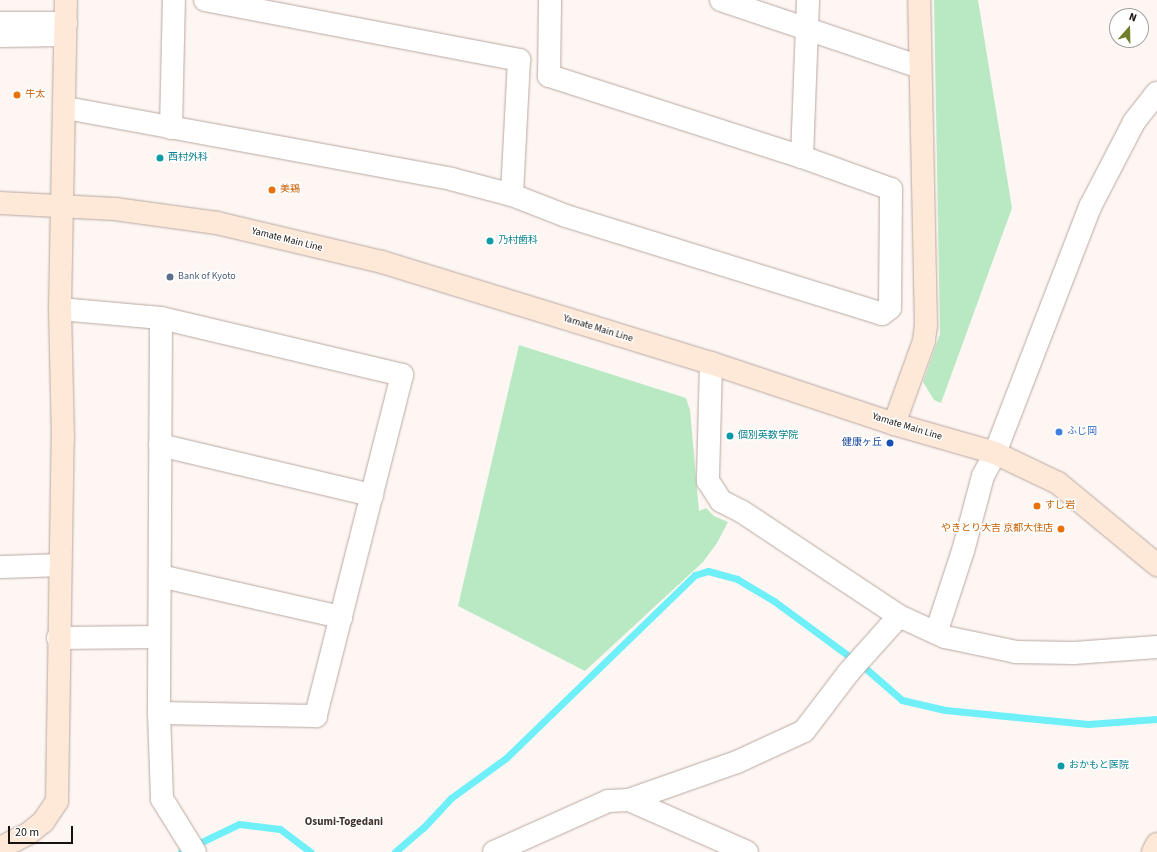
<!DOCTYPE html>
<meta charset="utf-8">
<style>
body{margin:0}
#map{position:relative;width:1157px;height:852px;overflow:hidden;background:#fdf6f2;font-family:"Source Sans 3","Noto Sans JP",sans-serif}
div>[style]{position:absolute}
.green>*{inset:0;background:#b8e9c3}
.stream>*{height:7px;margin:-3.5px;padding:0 3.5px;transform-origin:3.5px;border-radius:3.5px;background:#6feff8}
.roads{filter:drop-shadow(0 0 1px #b9a8a1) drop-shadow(0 0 1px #b9a8a1)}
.lane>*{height:13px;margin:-6.5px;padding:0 6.5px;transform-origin:6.5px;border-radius:6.5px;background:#fff}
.street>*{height:22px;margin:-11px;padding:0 11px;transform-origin:11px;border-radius:11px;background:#fff}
.secondary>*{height:22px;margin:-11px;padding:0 11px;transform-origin:11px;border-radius:11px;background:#fee8d8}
.dots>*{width:11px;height:11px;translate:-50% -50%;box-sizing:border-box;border:2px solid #fff;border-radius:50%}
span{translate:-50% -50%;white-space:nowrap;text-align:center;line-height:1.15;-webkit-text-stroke:3px #fff;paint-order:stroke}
.food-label{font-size:10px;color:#c56008}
.left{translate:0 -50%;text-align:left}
.right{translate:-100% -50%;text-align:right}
.culture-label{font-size:10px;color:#0d838f}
.street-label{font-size:10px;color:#17120f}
.service-label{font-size:10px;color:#4e5e75}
.shop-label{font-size:10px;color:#366cbe}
.transit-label{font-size:10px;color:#164399}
.neighbourhood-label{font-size:11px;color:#3f322c;font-weight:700}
.north{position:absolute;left:1109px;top:8px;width:40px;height:40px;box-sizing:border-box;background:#fff;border:1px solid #a2a09f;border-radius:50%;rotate:20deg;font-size:11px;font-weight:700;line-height:16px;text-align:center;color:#17120f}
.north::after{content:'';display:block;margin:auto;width:14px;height:18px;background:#707d29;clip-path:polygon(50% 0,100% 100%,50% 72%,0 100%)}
.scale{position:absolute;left:8px;top:826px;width:65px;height:18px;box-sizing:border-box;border:2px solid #17120f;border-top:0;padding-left:5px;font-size:12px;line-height:14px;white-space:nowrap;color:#17120f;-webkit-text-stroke:3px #fff;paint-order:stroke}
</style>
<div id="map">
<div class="green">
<div style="clip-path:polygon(934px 0,978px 0,1012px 208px,941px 403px,934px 400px,923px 382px,940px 334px)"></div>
<div style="clip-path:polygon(519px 345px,686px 398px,690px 410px,699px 511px,706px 508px,714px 516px,728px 522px,717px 543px,703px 562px,585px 671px,458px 606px)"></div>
</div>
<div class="stream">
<div style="left:181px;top:852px;width:64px;rotate:-25.8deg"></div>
<div style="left:239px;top:824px;width:41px;rotate:7deg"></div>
<div style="left:280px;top:829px;width:39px;rotate:37deg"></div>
<div style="left:395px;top:852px;width:37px;rotate:-41deg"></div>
<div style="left:423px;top:828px;width:41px;rotate:-47deg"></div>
<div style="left:451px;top:798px;width:68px;rotate:-36deg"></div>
<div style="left:506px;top:758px;width:263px;rotate:-44.1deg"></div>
<div style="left:695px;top:575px;width:14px;rotate:-17deg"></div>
<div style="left:708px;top:571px;width:30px;rotate:15deg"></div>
<div style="left:737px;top:579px;width:43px;rotate:30.7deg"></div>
<div style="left:774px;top:601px;width:112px;rotate:36.3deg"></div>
<div style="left:864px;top:667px;width:50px;rotate:41deg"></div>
<div style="left:902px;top:700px;width:44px;rotate:13.1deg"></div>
<div style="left:945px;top:710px;width:144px;rotate:5.6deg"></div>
<div style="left:1088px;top:724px;width:69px;rotate:-4.1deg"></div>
</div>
<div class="roads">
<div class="lane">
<div style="left:0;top:40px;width:65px;rotate:-0.9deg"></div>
</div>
<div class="street">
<div style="left:205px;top:0;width:320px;rotate:10.8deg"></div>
<div style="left:519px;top:60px;width:135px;rotate:93deg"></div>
<div style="left:721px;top:0;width:210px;rotate:18.6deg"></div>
<div style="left:0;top:23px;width:66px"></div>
<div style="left:66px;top:108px;width:391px;rotate:10.4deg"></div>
<div style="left:451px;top:179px;width:63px;rotate:14.7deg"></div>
<div style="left:512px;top:195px;width:58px;rotate:21.3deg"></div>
<div style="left:566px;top:216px;width:331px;rotate:17.2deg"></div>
<div style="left:882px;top:314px;width:10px;rotate:-37deg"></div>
<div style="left:890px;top:308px;width:119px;rotate:-89.5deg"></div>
<div style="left:891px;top:189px;width:95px;rotate:-160.2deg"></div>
<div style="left:802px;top:157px;width:266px;rotate:-162.2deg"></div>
<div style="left:549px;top:76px;width:76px;rotate:-89.2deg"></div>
<div style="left:171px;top:128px;width:128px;rotate:-88.7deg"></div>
<div style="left:802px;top:157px;width:157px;rotate:-87.8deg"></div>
<div style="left:60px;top:309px;width:101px;rotate:5.1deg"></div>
<div style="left:161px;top:318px;width:248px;rotate:13.3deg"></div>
<div style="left:402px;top:375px;width:352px;rotate:104.2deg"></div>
<div style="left:316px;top:716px;width:157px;rotate:-178.9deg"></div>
<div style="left:161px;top:318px;width:395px;rotate:90.3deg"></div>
<div style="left:159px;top:713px;width:86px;rotate:88deg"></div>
<div style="left:162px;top:799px;width:62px;rotate:58.1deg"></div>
<div style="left:711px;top:363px;width:118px;rotate:91.5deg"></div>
<div style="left:708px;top:481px;width:24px;rotate:57deg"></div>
<div style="left:721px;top:501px;width:22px;rotate:27deg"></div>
<div style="left:741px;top:511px;width:190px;rotate:33.6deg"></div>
<div style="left:899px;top:616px;width:51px;rotate:24.5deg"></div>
<div style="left:945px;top:637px;width:73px;rotate:11.9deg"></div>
<div style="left:1016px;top:652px;width:58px;rotate:1deg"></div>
<div style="left:1074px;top:653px;width:83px;rotate:-4.1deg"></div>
<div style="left:160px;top:445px;width:218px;rotate:13.3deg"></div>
<div style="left:0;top:567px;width:60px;rotate:-1.9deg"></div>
<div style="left:160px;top:576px;width:186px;rotate:12.8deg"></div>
<div style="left:936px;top:633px;width:86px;rotate:-71.8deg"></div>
<div style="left:963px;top:551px;width:78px;rotate:-75.1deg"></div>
<div style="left:983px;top:476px;width:26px;rotate:-62deg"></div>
<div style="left:995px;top:453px;width:264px;rotate:-68.9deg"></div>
<div style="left:1090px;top:207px;width:96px;rotate:-62.6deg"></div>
<div style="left:1134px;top:122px;width:37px;rotate:-52deg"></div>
<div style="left:58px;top:638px;width:101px;rotate:-0.6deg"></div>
<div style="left:629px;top:800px;width:129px;rotate:23.8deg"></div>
<div style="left:494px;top:852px;width:125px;rotate:-24.1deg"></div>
<div style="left:608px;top:801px;width:21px;rotate:-3deg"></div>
<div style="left:629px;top:800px;width:114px;rotate:-19.4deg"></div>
<div style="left:737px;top:762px;width:74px;rotate:-24.8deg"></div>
<div style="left:804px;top:731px;width:74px;rotate:-52.7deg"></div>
<div style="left:849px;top:672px;width:75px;rotate:-48.2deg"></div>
</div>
<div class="secondary">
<div style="left:0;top:203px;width:115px;rotate:3deg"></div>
<div style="left:115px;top:209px;width:103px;rotate:7.8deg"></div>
<div style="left:217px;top:223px;width:170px;rotate:13.3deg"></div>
<div style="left:382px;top:262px;width:344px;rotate:17.1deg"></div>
<div style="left:711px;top:363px;width:193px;rotate:18.4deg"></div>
<div style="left:894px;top:424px;width:105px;rotate:16deg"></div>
<div style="left:995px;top:453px;width:70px;rotate:25.5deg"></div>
<div style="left:1058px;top:483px;width:129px;rotate:39.6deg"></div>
<div style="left:894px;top:424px;width:88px;rotate:-70.1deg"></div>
<div style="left:924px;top:341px;width:16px;rotate:-83deg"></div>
<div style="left:926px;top:325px;width:325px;rotate:-91.2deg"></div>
<div style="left:0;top:848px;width:31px;rotate:-27deg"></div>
<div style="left:28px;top:834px;width:19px;rotate:-39deg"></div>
<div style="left:43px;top:822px;width:25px;rotate:-56deg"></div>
<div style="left:57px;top:801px;width:362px;rotate:-89.1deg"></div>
<div style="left:63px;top:439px;width:130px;rotate:-91.3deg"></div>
<div style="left:60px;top:309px;width:309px;rotate:-88.9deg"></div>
<div style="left:1153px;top:852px;width:9px;rotate:-63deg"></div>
</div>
</div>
<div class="dots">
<div style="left:17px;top:95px;background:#e8710a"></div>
<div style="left:160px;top:158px;background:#0f9aa8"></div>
<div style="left:272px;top:190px;background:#e8710a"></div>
<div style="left:490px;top:241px;background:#0f9aa8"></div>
<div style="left:170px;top:277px;background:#5c6f8a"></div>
<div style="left:1059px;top:432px;background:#3f7fe0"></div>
<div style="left:730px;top:436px;background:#0f9aa8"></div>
<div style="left:890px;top:443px;background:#1a4fb4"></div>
<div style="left:1037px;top:506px;background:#e8710a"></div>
<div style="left:1061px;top:529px;background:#e8710a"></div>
<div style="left:1061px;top:766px;background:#0f9aa8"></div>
</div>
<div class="food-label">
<span class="left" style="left:25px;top:95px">牛太</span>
<span class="left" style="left:280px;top:190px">美鶏</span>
<span class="left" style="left:1045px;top:506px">すし岩</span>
<span class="right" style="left:1053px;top:529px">やきとり大吉 京都大住店</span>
</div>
<div class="culture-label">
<span class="left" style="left:168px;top:158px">西村外科</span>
<span class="left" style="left:498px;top:241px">乃村歯科</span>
<span class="left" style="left:738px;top:436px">個別英数学院</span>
<span class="left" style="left:1069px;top:766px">おかもと医院</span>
</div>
<div class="street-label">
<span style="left:287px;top:240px;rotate:14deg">Yamate Main Line</span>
<span style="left:598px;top:329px;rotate:17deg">Yamate Main Line</span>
<span style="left:907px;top:427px;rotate:17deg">Yamate Main Line</span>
</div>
<div class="service-label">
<span class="left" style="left:178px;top:277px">Bank of Kyoto</span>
</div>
<div class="shop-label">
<span class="left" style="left:1067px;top:432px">ふじ岡</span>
</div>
<div class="transit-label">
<span class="right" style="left:882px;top:443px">健康ヶ丘</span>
</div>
<div class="neighbourhood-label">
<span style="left:344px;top:822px">Osumi-Togedani</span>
</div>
<div class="north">N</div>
<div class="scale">20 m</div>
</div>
